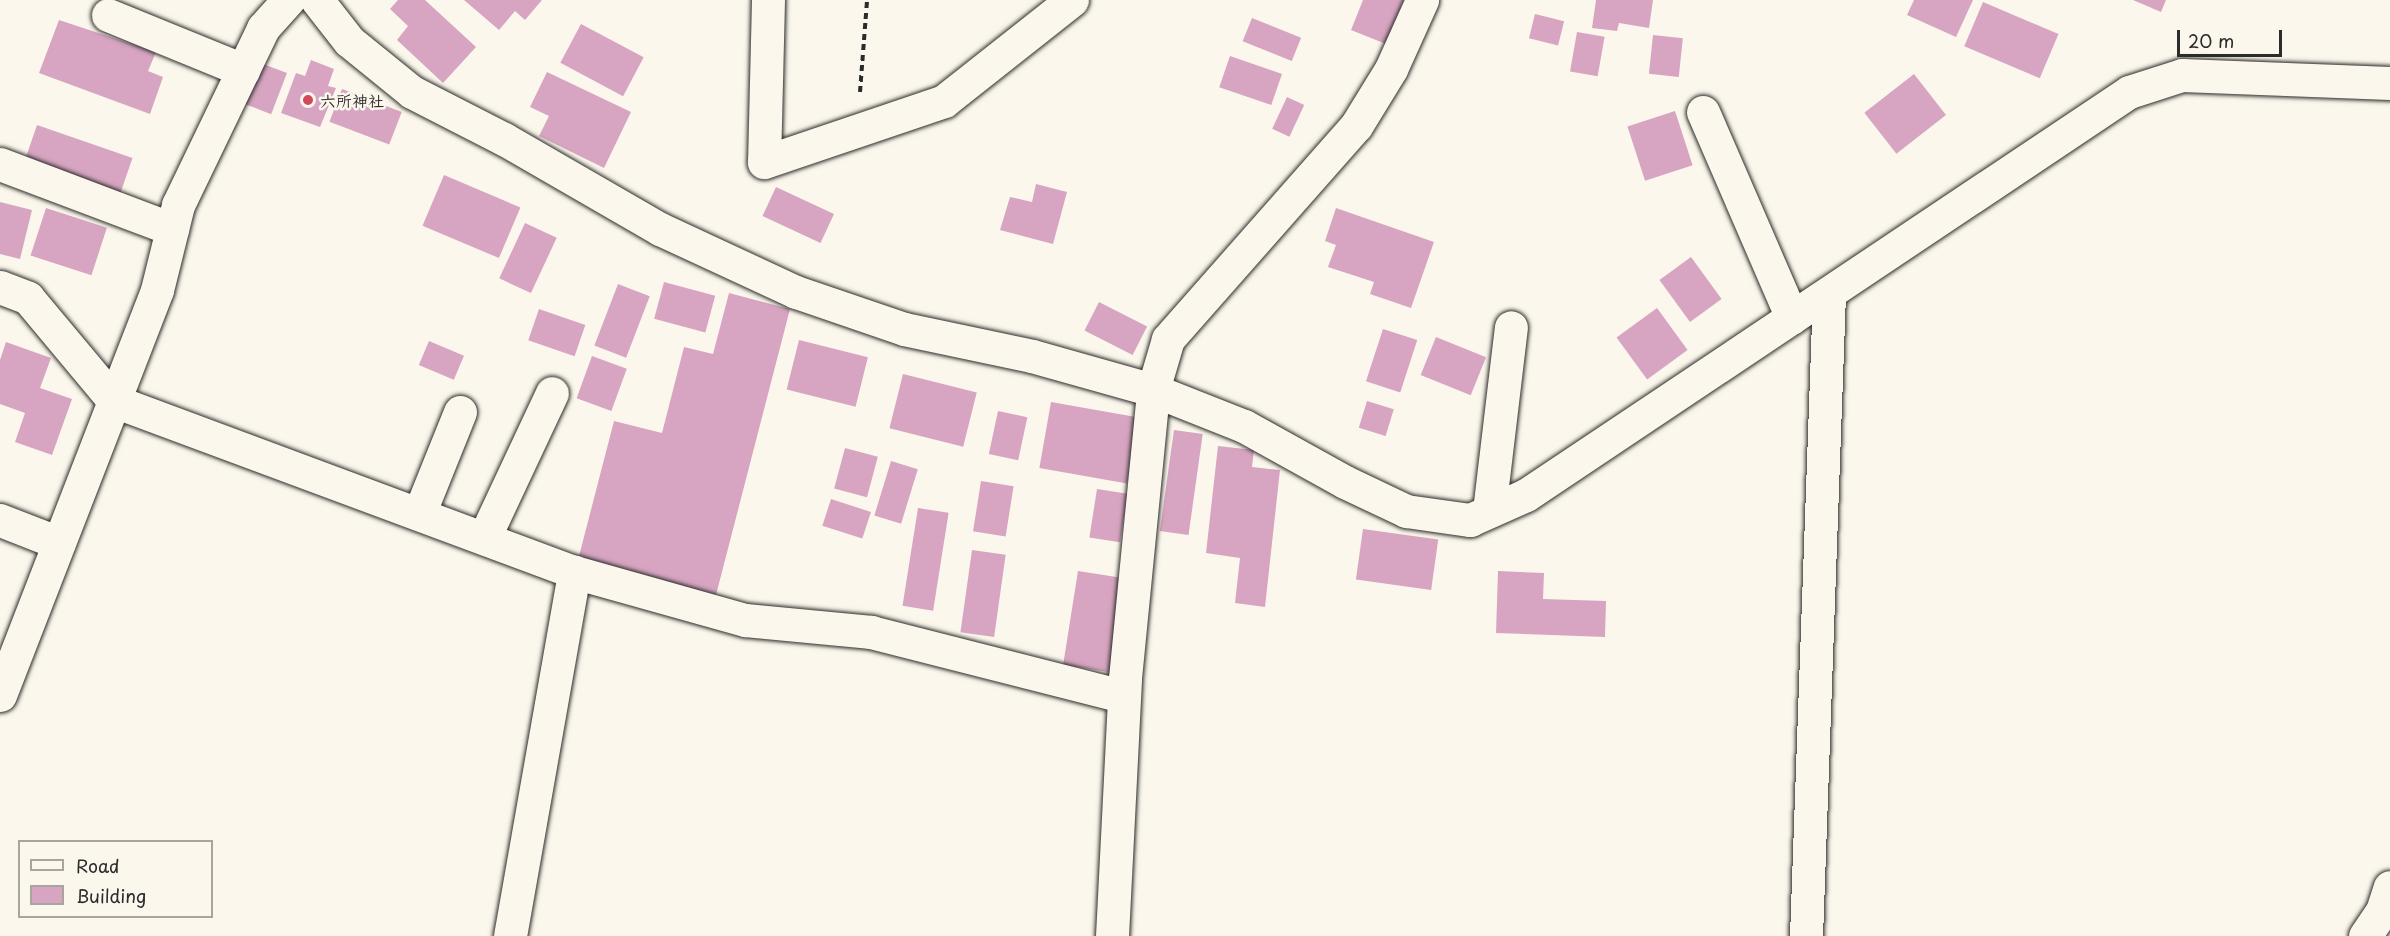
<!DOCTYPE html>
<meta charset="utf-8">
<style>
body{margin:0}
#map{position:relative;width:2390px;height:936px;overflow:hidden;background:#fbf7ec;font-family:"Playpen Sans","Klee One",sans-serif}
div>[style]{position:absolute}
.building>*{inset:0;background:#d7a5c1;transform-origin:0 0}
.path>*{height:4px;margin-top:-2px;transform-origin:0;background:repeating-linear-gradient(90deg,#2b2b2b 0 6px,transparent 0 10.5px)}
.roads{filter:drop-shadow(0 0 2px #2b2b2b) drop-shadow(0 0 2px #2b2b2b)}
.minor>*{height:33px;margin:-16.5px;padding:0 16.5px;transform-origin:16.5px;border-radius:16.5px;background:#fbf7ec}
.dots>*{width:16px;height:16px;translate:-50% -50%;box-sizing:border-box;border:3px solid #fbf7ec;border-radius:50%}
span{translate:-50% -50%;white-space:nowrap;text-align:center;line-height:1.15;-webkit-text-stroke:5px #fbf7ec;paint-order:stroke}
.poi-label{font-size:16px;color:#2b2b2b;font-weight:700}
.left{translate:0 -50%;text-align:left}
.legend{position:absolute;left:18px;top:840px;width:195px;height:78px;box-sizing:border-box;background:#fbf7ec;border:2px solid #a8a59f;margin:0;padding:8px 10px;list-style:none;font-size:18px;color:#2b2b2b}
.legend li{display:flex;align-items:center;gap:12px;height:30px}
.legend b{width:30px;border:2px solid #a8a59f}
.scale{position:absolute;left:2177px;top:30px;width:105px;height:27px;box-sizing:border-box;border:3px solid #2b2b2b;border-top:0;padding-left:8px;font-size:18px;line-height:21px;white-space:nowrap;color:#2b2b2b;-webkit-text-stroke:4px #fbf7ec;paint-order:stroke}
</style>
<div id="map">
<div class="building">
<div style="clip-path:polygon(398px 0,425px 0,476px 47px,443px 83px,397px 40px,408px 26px,390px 9px)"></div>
<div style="clip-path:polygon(464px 0,542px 0,525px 20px,515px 11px,499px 30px)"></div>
<div style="clip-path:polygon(1363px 0,1404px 0,1386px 44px,1351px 30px)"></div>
<div style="clip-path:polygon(1596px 0,1653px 0,1649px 28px,1619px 23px,1617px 31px,1592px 28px)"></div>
<div style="clip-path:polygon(1914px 0,1973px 0,1956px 37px,1907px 15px)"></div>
<div style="clip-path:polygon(2133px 0,2166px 0,2161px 12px)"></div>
<div style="left:1983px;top:2px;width:82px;height:48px;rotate:23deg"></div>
<div style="left:1535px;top:14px;width:30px;height:25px;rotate:14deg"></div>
<div style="left:1252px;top:18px;width:53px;height:25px;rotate:22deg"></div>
<div style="clip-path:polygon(59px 20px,156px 52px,148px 71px,163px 77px,150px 114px,39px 73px)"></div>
<div style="left:581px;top:24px;width:71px;height:44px;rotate:28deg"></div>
<div style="left:1577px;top:32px;width:28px;height:40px;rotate:10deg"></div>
<div style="left:1653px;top:35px;width:30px;height:39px;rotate:6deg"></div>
<div style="left:1230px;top:56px;width:55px;height:33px;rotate:19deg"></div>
<div style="clip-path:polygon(311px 60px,334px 69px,328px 86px,336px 88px,320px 127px,281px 113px,296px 73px,305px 76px)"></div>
<div style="left:258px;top:62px;width:31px;height:44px;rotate:21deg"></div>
<div style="clip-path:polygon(547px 72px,631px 112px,604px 168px,539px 136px,549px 116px,530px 107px)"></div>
<div style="left:1914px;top:74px;width:52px;height:63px;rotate:52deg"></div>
<div style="left:342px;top:89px;width:64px;height:35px;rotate:21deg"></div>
<div style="left:1287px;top:97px;width:19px;height:35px;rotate:25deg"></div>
<div style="left:1675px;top:111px;width:57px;height:50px;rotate:72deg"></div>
<div style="left:37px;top:125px;width:101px;height:39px;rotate:19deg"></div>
<div style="left:444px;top:175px;width:83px;height:55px;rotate:23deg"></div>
<div style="clip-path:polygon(1036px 184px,1067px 192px,1053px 244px,1000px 230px,1010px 197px,1032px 202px)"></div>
<div style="left:776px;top:187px;width:64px;height:32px;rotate:25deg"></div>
<div style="clip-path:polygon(0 202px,32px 210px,20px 259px,0 254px)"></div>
<div style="left:46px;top:208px;width:64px;height:50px;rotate:18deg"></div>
<div style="clip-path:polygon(1336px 208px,1434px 242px,1411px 308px,1370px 294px,1374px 282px,1328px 267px,1336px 245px,1325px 241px)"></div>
<div style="left:525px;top:223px;width:35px;height:61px;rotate:25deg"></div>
<div style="left:1691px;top:257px;width:52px;height:39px;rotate:54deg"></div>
<div style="left:664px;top:282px;width:53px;height:38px;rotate:15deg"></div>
<div style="left:618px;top:284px;width:34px;height:66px;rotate:21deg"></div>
<div style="clip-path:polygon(729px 293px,790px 309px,716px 595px,578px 560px,614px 421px,662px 433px,684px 347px,713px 354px)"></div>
<div style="left:1099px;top:302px;width:54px;height:32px;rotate:27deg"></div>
<div style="left:1657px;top:308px;width:52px;height:50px;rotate:54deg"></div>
<div style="left:539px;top:309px;width:49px;height:33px;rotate:19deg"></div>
<div style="left:1383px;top:329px;width:36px;height:55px;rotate:18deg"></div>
<div style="left:1436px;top:337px;width:54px;height:41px;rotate:22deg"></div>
<div style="left:799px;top:340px;width:71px;height:51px;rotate:14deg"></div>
<div style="left:429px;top:341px;width:38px;height:26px;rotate:23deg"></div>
<div style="clip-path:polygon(6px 342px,51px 358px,40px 388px,72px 399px,52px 455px,15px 442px,25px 413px,0 404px,0 360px)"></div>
<div style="left:592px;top:356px;width:37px;height:45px;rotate:20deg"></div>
<div style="left:903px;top:374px;width:76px;height:56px;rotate:14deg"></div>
<div style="left:1367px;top:401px;width:28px;height:28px;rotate:17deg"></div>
<div style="left:1051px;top:402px;width:89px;height:67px;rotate:10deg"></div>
<div style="left:998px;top:411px;width:30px;height:44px;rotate:12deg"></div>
<div style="left:1174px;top:430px;width:29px;height:102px;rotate:8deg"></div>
<div style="clip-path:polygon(1218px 446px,1254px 450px,1252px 467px,1280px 470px,1265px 607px,1235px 603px,1240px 558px,1206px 553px)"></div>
<div style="left:845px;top:448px;width:34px;height:42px;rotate:15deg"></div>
<div style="left:891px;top:461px;width:28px;height:57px;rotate:17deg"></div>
<div style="left:981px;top:481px;width:33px;height:51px;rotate:9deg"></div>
<div style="left:1097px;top:489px;width:31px;height:49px;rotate:9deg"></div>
<div style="left:831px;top:499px;width:42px;height:28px;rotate:18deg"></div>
<div style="left:918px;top:508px;width:31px;height:99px;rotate:9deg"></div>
<div style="left:1363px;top:529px;width:76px;height:51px;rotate:8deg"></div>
<div style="left:972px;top:550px;width:34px;height:83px;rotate:8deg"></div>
<div style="left:1078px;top:571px;width:47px;height:95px;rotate:9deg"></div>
<div style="clip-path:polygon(1498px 571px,1544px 573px,1543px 599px,1606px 601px,1605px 637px,1496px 633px)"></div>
</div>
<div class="path">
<div style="left:860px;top:92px;width:92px;rotate:-85.6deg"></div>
</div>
<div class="roads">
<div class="minor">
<div style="left:317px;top:0;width:52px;rotate:52deg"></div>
<div style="left:349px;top:41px;width:81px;rotate:39deg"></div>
<div style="left:412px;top:92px;width:103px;rotate:27.1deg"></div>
<div style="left:504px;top:139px;width:180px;rotate:30deg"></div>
<div style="left:660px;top:229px;width:150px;rotate:24.9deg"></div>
<div style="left:796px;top:292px;width:114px;rotate:18.9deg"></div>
<div style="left:904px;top:329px;width:131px;rotate:11.9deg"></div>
<div style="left:1032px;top:356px;width:126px;rotate:15.7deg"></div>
<div style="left:1153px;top:390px;width:98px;rotate:21.6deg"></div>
<div style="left:1244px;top:426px;width:115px;rotate:29deg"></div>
<div style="left:1345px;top:482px;width:68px;rotate:25.4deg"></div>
<div style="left:1406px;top:511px;width:65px;rotate:8deg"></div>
<div style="left:1470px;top:520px;width:61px;rotate:-24.1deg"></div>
<div style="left:1526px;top:495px;width:725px;rotate:-33.76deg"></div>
<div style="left:2129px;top:92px;width:56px;rotate:-17.8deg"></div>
<div style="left:2182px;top:75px;width:208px;rotate:2.2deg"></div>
<div style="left:768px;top:0;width:162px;rotate:91.4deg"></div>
<div style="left:764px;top:162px;width:190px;rotate:-18.7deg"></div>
<div style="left:944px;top:101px;width:163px;rotate:-38.3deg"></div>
<div style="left:108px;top:15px;width:146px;rotate:22.2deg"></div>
<div style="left:1703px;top:112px;width:224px;rotate:66.6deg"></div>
<div style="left:0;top:164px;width:184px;rotate:20.7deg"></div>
<div style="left:0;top:287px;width:30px;rotate:21deg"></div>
<div style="left:28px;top:298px;width:134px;rotate:50.1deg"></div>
<div style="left:114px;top:401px;width:491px;rotate:20.4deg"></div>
<div style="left:574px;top:572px;width:178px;rotate:15.7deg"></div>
<div style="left:745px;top:620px;width:127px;rotate:5.4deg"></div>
<div style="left:871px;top:632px;width:260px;rotate:14.3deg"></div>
<div style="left:1489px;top:511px;width:185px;rotate:-83.2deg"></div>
<div style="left:419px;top:514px;width:110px;rotate:-68.1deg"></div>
<div style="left:0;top:520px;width:63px;rotate:21.3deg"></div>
<div style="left:484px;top:538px;width:160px;rotate:-64.9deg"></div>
<div style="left:0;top:695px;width:434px;rotate:-68.8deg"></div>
<div style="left:157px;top:290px;width:88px;rotate:-76.1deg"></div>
<div style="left:178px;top:205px;width:196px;rotate:-64.3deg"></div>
<div style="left:263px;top:28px;width:38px;rotate:-48deg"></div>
<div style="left:510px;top:936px;width:370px;rotate:-80deg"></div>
<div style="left:1112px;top:936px;width:258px;rotate:-87.1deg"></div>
<div style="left:1125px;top:678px;width:289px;rotate:-84.4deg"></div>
<div style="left:1153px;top:390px;width:53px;rotate:-73.6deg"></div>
<div style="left:1168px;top:339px;width:284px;rotate:-48.6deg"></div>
<div style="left:1356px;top:126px;width:67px;rotate:-58.4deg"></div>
<div style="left:1391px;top:69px;width:76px;rotate:-65.8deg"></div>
<div style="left:1806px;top:936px;width:643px;rotate:-87.95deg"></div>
<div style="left:2365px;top:936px;width:30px;rotate:-56deg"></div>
<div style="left:2382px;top:911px;width:25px;rotate:-72deg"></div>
</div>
</div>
<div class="dots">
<div style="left:308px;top:100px;background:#d1495b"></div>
</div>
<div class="poi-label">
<span class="left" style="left:320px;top:100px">六所神社</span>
</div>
<ul class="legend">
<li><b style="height:8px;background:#fbf7ec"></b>Road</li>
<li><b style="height:16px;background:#d7a5c1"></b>Building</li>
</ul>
<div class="scale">20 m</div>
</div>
